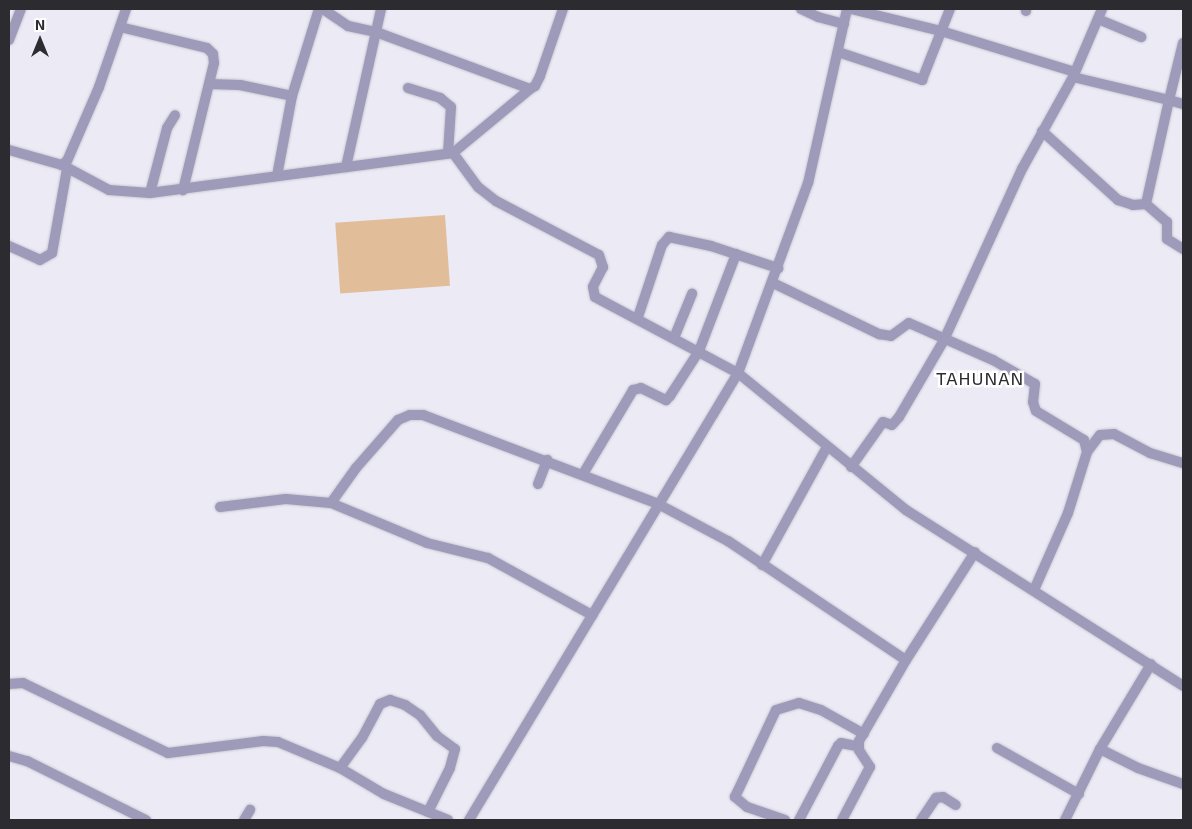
<!DOCTYPE html>
<style>
body{margin:0}
#map{position:relative;width:1192px;height:829px;overflow:hidden;background:#ebeaf5;font-family:"Exo 2",sans-serif}
div>[style]{position:absolute}
.green>*{inset:0;background:#e2bd9a;transform-origin:0 0}
.roads{filter:drop-shadow(0 0 1px #c9c8d2) drop-shadow(0 0 1px #c9c8d2)}
.minor>*{height:10px;margin:-5px;padding:0 5px;transform-origin:5px;border-radius:5px;background:#9e9aba}
span{translate:-50% -50%;white-space:nowrap;text-align:center;line-height:1.15;-webkit-text-stroke:5px #fff;paint-order:stroke}
.quarter-label{font-size:18px;color:#2c2c30;letter-spacing:1px}
.frame{position:absolute;inset:0;border:10px solid #2c2c30;pointer-events:none}
.north{position:absolute;left:15px;top:15px;width:50px;height:50px;-webkit-text-stroke:4px #fff;paint-order:stroke;rotate:0deg;font-size:14px;font-weight:700;line-height:20px;text-align:center;color:#2c2c30}
.north::after{content:'';display:block;margin:auto;width:18px;height:22px;background:#2c2c30;clip-path:polygon(50% 0,100% 100%,50% 72%,0 100%)}
</style>
<div id="map">
<div class="green">
<div style="left:445px;top:215px;width:71px;height:110px;rotate:86deg"></div>
</div>
<div class="roads">
<div class="minor">
<div style="left:323px;top:9px;width:30px;rotate:34deg"></div>
<div style="left:348px;top:26px;width:29px;rotate:12deg"></div>
<div style="left:376px;top:32px;width:164px;rotate:20.3deg"></div>
<div style="left:530px;top:89px;width:6px;rotate:-31deg"></div>
<div style="left:535px;top:86px;width:11px;rotate:-63deg"></div>
<div style="left:540px;top:76px;width:71px;rotate:-71.1deg"></div>
<div style="left:801px;top:9px;width:19px;rotate:25deg"></div>
<div style="left:818px;top:17px;width:27px;rotate:15deg"></div>
<div style="left:847px;top:9px;width:178px;rotate:102.6deg"></div>
<div style="left:808px;top:183px;width:202px;rotate:110.2deg"></div>
<div style="left:738px;top:373px;width:217px;rotate:39.2deg"></div>
<div style="left:906px;top:510px;width:328px;rotate:32.4deg"></div>
<div style="left:851px;top:9px;width:93px;rotate:13.7deg"></div>
<div style="left:941px;top:31px;width:140px;rotate:17deg"></div>
<div style="left:1026px;top:11px;width:2px;rotate:-90deg"></div>
<div style="left:1098px;top:19px;width:47px;rotate:22.7deg"></div>
<div style="left:120px;top:27px;width:89px;rotate:13.6deg"></div>
<div style="left:207px;top:48px;width:8px;rotate:45deg"></div>
<div style="left:213px;top:54px;width:9px;rotate:84deg"></div>
<div style="left:214px;top:63px;width:131px;rotate:103.7deg"></div>
<div style="left:9px;top:40px;width:33px;rotate:-69deg"></div>
<div style="left:1183px;top:43px;width:59px;rotate:103.8deg"></div>
<div style="left:1169px;top:100px;width:15px;rotate:16deg"></div>
<div style="left:838px;top:52px;width:89px;rotate:18.4deg"></div>
<div style="left:922px;top:80px;width:76px;rotate:-68.5deg"></div>
<div style="left:1073px;top:77px;width:99px;rotate:13.5deg"></div>
<div style="left:1169px;top:100px;width:107px;rotate:102.5deg"></div>
<div style="left:1146px;top:204px;width:28px;rotate:41deg"></div>
<div style="left:1167px;top:222px;width:17px;rotate:90deg"></div>
<div style="left:1167px;top:239px;width:19px;rotate:32deg"></div>
<div style="left:209px;top:84px;width:31px;rotate:2deg"></div>
<div style="left:240px;top:85px;width:53px;rotate:11.9deg"></div>
<div style="left:408px;top:88px;width:34px;rotate:17deg"></div>
<div style="left:440px;top:98px;width:14px;rotate:39deg"></div>
<div style="left:451px;top:107px;width:46px;rotate:93.7deg"></div>
<div style="left:1042px;top:131px;width:103px;rotate:42.2deg"></div>
<div style="left:1118px;top:200px;width:16px;rotate:18deg"></div>
<div style="left:1133px;top:205px;width:13px;rotate:-4deg"></div>
<div style="left:9px;top:150px;width:55px;rotate:15.8deg"></div>
<div style="left:62px;top:165px;width:6px;rotate:-39deg"></div>
<div style="left:67px;top:161px;width:81px;rotate:-66.6deg"></div>
<div style="left:99px;top:87px;width:83px;rotate:-70.9deg"></div>
<div style="left:453px;top:153px;width:100px;rotate:-39.7deg"></div>
<div style="left:62px;top:165px;width:53px;rotate:28deg"></div>
<div style="left:109px;top:190px;width:41px;rotate:4.2deg"></div>
<div style="left:150px;top:193px;width:306px;rotate:-7.5deg"></div>
<div style="left:453px;top:153px;width:42px;rotate:53.7deg"></div>
<div style="left:478px;top:187px;width:23px;rotate:38deg"></div>
<div style="left:496px;top:201px;width:116px;rotate:27.7deg"></div>
<div style="left:599px;top:255px;width:13px;rotate:72deg"></div>
<div style="left:603px;top:267px;width:22px;rotate:117deg"></div>
<div style="left:593px;top:287px;width:10px;rotate:79deg"></div>
<div style="left:595px;top:297px;width:162px;rotate:28deg"></div>
<div style="left:738px;top:373px;width:522px;rotate:121.04deg"></div>
<div style="left:346px;top:167px;width:162px;rotate:-77.5deg"></div>
<div style="left:277px;top:176px;width:81px;rotate:-79.4deg"></div>
<div style="left:292px;top:96px;width:91px;rotate:-72.8deg"></div>
<div style="left:150px;top:193px;width:67px;rotate:-75.3deg"></div>
<div style="left:167px;top:128px;width:15px;rotate:-58deg"></div>
<div style="left:9px;top:246px;width:34px;rotate:24deg"></div>
<div style="left:40px;top:260px;width:14px;rotate:-30deg"></div>
<div style="left:52px;top:253px;width:85px;rotate:-79.9deg"></div>
<div style="left:773px;top:283px;width:118px;rotate:25.7deg"></div>
<div style="left:879px;top:334px;width:12px;rotate:9deg"></div>
<div style="left:891px;top:336px;width:22px;rotate:-36deg"></div>
<div style="left:909px;top:323px;width:92px;rotate:23.8deg"></div>
<div style="left:993px;top:360px;width:48px;rotate:29.7deg"></div>
<div style="left:1035px;top:384px;width:18px;rotate:96deg"></div>
<div style="left:1033px;top:402px;width:9px;rotate:72deg"></div>
<div style="left:1036px;top:411px;width:56px;rotate:31.1deg"></div>
<div style="left:1084px;top:440px;width:12px;rotate:76deg"></div>
<div style="left:638px;top:317px;width:76px;rotate:-71.6deg"></div>
<div style="left:662px;top:245px;width:11px;rotate:-49deg"></div>
<div style="left:669px;top:237px;width:43px;rotate:12.1deg"></div>
<div style="left:711px;top:246px;width:71px;rotate:18.2deg"></div>
<div style="left:674px;top:338px;width:48px;rotate:-67.8deg"></div>
<div style="left:851px;top:467px;width:55px;rotate:-54.6deg"></div>
<div style="left:883px;top:422px;width:9px;rotate:18deg"></div>
<div style="left:892px;top:425px;width:11px;rotate:-49deg"></div>
<div style="left:899px;top:417px;width:89px;rotate:-59.7deg"></div>
<div style="left:944px;top:340px;width:188px;rotate:-65.5deg"></div>
<div style="left:1022px;top:169px;width:105px;rotate:-61deg"></div>
<div style="left:1073px;top:77px;width:74px;rotate:-66.9deg"></div>
<div style="left:583px;top:474px;width:98px;rotate:-59.2deg"></div>
<div style="left:633px;top:390px;width:8px;rotate:-14deg"></div>
<div style="left:641px;top:388px;width:28px;rotate:26deg"></div>
<div style="left:666px;top:400px;width:6px;rotate:-45deg"></div>
<div style="left:670px;top:396px;width:54px;rotate:-57.2deg"></div>
<div style="left:699px;top:351px;width:104px;rotate:-69.1deg"></div>
<div style="left:538px;top:484px;width:26px;rotate:-69deg"></div>
<div style="left:331px;top:503px;width:43px;rotate:-54.5deg"></div>
<div style="left:356px;top:468px;width:64px;rotate:-48.8deg"></div>
<div style="left:398px;top:420px;width:13px;rotate:-23deg"></div>
<div style="left:410px;top:415px;width:13px"></div>
<div style="left:423px;top:415px;width:251px;rotate:20.7deg"></div>
<div style="left:658px;top:504px;width:79px;rotate:27.9deg"></div>
<div style="left:728px;top:541px;width:214px;rotate:33.8deg"></div>
<div style="left:906px;top:660px;width:128px;rotate:-57.4deg"></div>
<div style="left:220px;top:507px;width:66px;rotate:-6.9deg"></div>
<div style="left:286px;top:499px;width:45px;rotate:5.1deg"></div>
<div style="left:331px;top:503px;width:104px;rotate:22.6deg"></div>
<div style="left:427px;top:543px;width:63px;rotate:13.8deg"></div>
<div style="left:488px;top:558px;width:119px;rotate:28.7deg"></div>
<div style="left:762px;top:565px;width:135px;rotate:-61.2deg"></div>
<div style="left:1034px;top:590px;width:84px;rotate:-66.2deg"></div>
<div style="left:1068px;top:513px;width:64px;rotate:-72.7deg"></div>
<div style="left:1087px;top:452px;width:21px;rotate:-53deg"></div>
<div style="left:1100px;top:435px;width:14px;rotate:-4deg"></div>
<div style="left:1114px;top:434px;width:41px;rotate:27.8deg"></div>
<div style="left:1150px;top:453px;width:34px;rotate:17deg"></div>
<div style="left:9px;top:684px;width:14px;rotate:-4deg"></div>
<div style="left:23px;top:683px;width:161px;rotate:25.8deg"></div>
<div style="left:168px;top:753px;width:96px;rotate:-7.2deg"></div>
<div style="left:263px;top:741px;width:15px;rotate:4deg"></div>
<div style="left:278px;top:742px;width:67px;rotate:22.8deg"></div>
<div style="left:340px;top:768px;width:51px;rotate:30.6deg"></div>
<div style="left:384px;top:794px;width:69px;rotate:22.1deg"></div>
<div style="left:997px;top:748px;width:94px;rotate:29.3deg"></div>
<div style="left:1100px;top:749px;width:42px;rotate:26.6deg"></div>
<div style="left:1138px;top:768px;width:48px;rotate:19.6deg"></div>
<div style="left:9px;top:756px;width:19px;rotate:16deg"></div>
<div style="left:27px;top:761px;width:133px;rotate:26.4deg"></div>
<div style="left:340px;top:768px;width:37px;rotate:-54deg"></div>
<div style="left:362px;top:738px;width:38px;rotate:-62deg"></div>
<div style="left:380px;top:704px;width:11px;rotate:-22deg"></div>
<div style="left:390px;top:700px;width:16px;rotate:18deg"></div>
<div style="left:405px;top:705px;width:18px;rotate:34deg"></div>
<div style="left:420px;top:715px;width:27px;rotate:51deg"></div>
<div style="left:437px;top:736px;width:22px;rotate:36deg"></div>
<div style="left:455px;top:749px;width:20px;rotate:105deg"></div>
<div style="left:450px;top:768px;width:49px;rotate:116.6deg"></div>
<div style="left:244px;top:820px;width:12px;rotate:-59deg"></div>
<div style="left:785px;top:820px;width:40px;rotate:-161.1deg"></div>
<div style="left:747px;top:807px;width:16px;rotate:-140deg"></div>
<div style="left:735px;top:797px;width:96px;rotate:-64.8deg"></div>
<div style="left:776px;top:710px;width:24px;rotate:-17deg"></div>
<div style="left:799px;top:703px;width:23px;rotate:18deg"></div>
<div style="left:821px;top:710px;width:49px;rotate:29.2deg"></div>
<div style="left:799px;top:820px;width:84px;rotate:-62.2deg"></div>
<div style="left:838px;top:746px;width:4px;rotate:-45deg"></div>
<div style="left:841px;top:743px;width:16px;rotate:11deg"></div>
<div style="left:842px;top:820px;width:60px;rotate:-62.2deg"></div>
<div style="left:870px;top:767px;width:20px;rotate:-123deg"></div>
<div style="left:859px;top:750px;width:9px;rotate:-90deg"></div>
<div style="left:859px;top:741px;width:94px;rotate:-59.9deg"></div>
<div style="left:921px;top:820px;width:27px;rotate:-56deg"></div>
<div style="left:936px;top:798px;width:7px;rotate:-8deg"></div>
<div style="left:943px;top:797px;width:15px;rotate:32deg"></div>
<div style="left:1065px;top:820px;width:79px;rotate:-63.8deg"></div>
<div style="left:1100px;top:749px;width:99px;rotate:-59deg"></div>
</div>
</div>
<div class="quarter-label">
<span style="left:980px;top:378px">TAHUNAN</span>
</div>
<div class="frame"></div>
<div class="north">N</div>
</div>
